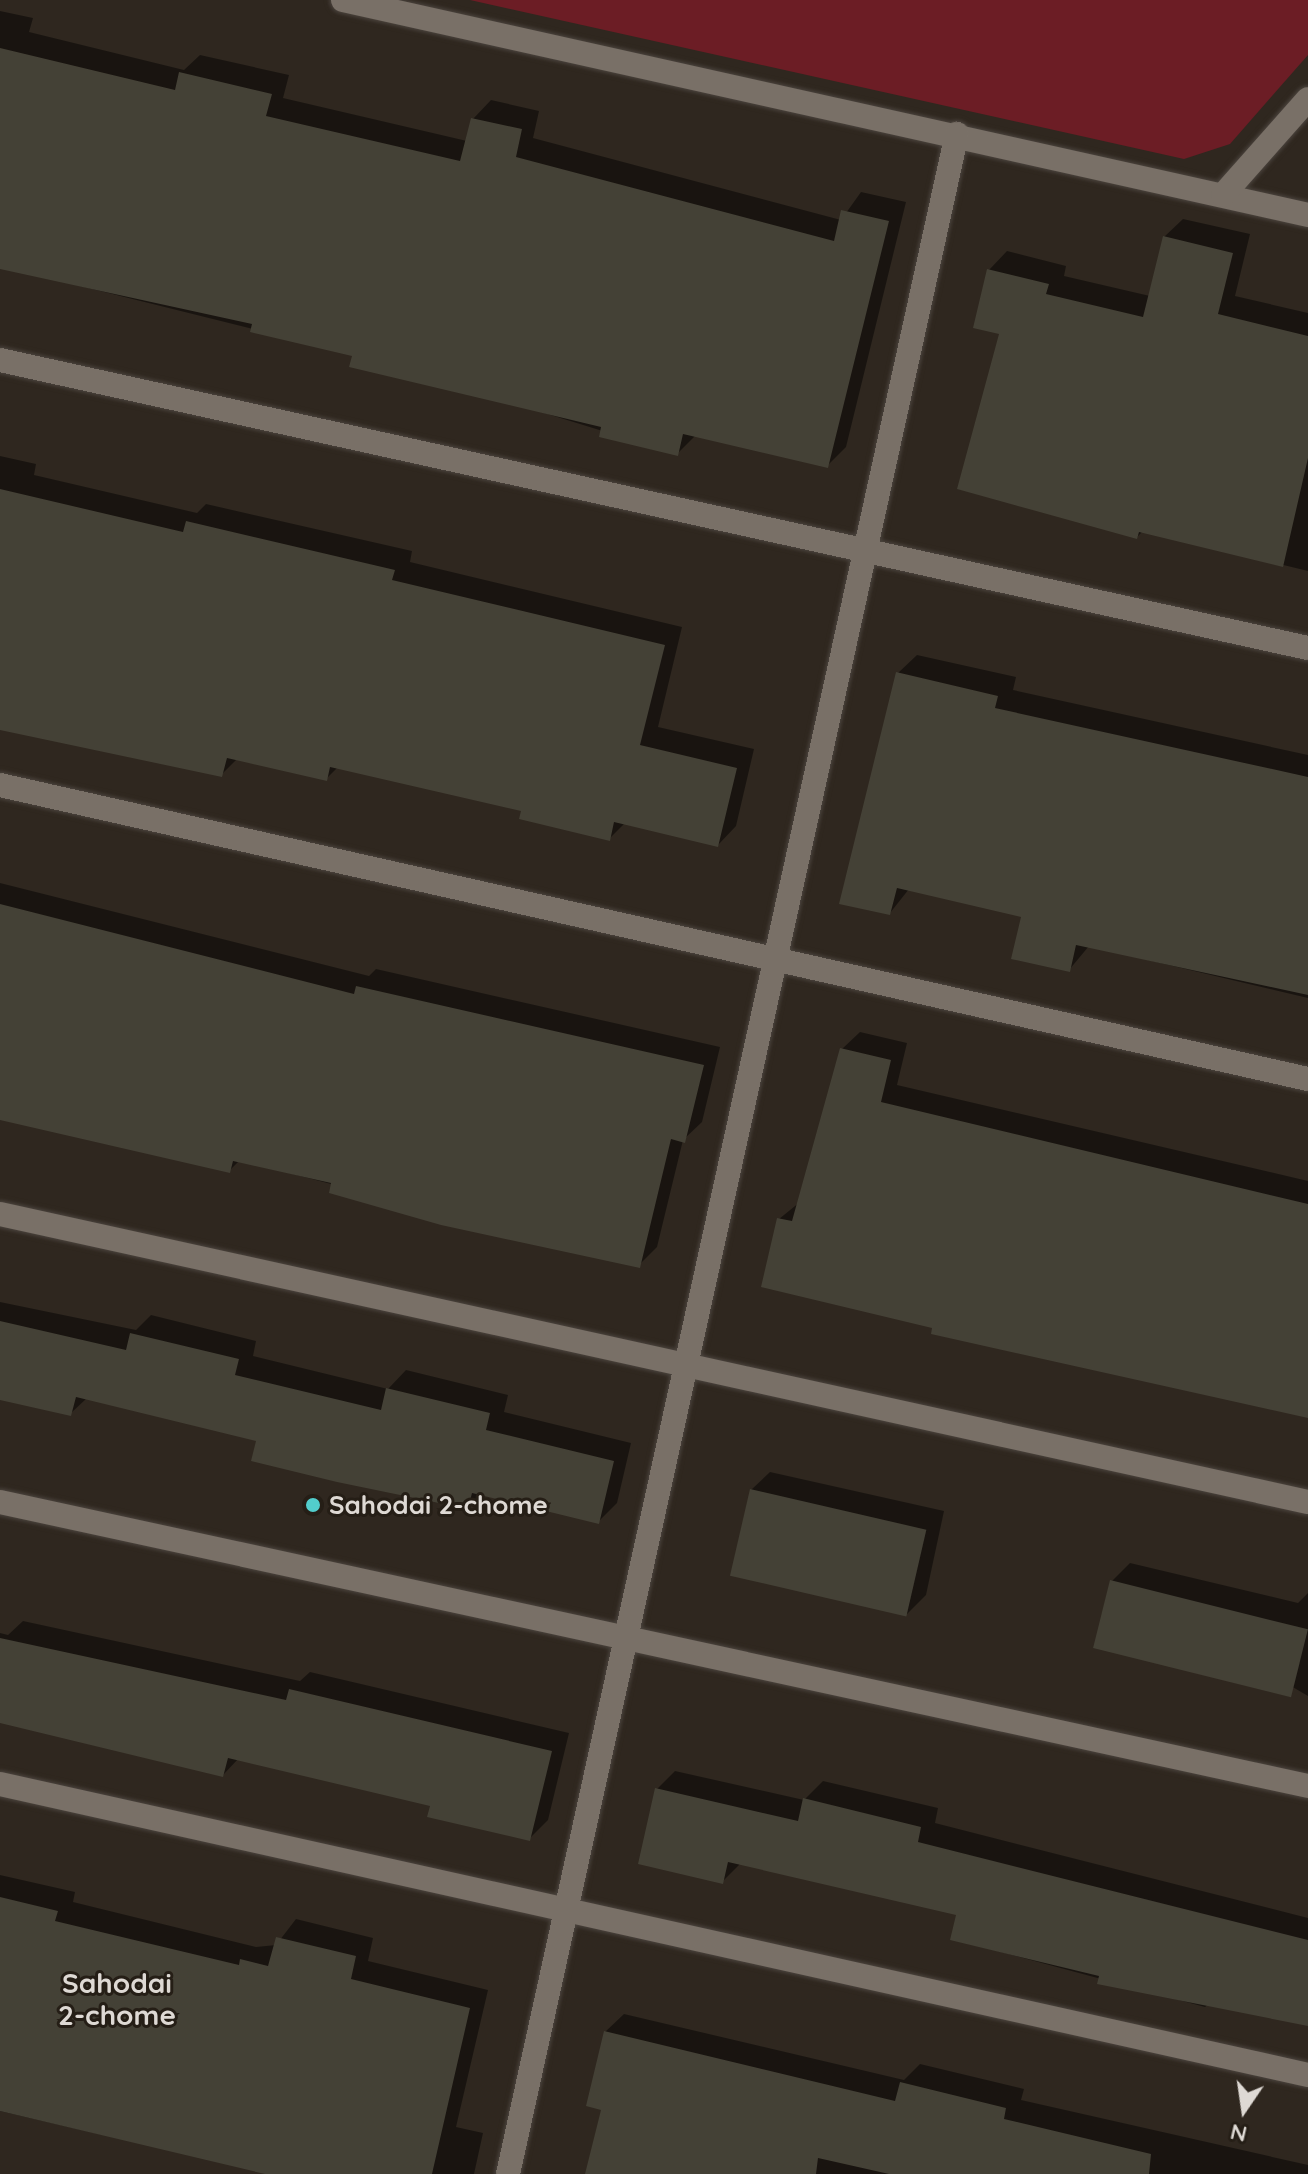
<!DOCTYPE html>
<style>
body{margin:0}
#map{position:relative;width:1308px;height:2174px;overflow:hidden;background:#2f271f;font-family:Quicksand,sans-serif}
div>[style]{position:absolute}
.green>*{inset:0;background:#6c1d25}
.shadow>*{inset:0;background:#0007}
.building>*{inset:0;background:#444136;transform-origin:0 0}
.roads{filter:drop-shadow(0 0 2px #4b443e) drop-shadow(0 0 2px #4b443e)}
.street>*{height:24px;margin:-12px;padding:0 12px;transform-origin:12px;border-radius:12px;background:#797067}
.dots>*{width:22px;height:22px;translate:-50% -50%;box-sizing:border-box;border:4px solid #251e16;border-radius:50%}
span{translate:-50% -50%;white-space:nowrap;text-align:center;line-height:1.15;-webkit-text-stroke:6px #251e16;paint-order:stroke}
.poi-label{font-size:26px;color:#ded9d4;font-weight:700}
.left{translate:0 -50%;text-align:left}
.neighbourhood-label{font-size:28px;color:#ded9d4;font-weight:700}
.north{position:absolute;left:1204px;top:2070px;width:80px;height:80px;-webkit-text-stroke:6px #251e16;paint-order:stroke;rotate:193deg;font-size:22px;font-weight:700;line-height:32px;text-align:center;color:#ded9d4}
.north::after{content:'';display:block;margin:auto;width:28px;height:36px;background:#ded9d4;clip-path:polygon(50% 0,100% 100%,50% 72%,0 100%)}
</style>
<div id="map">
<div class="green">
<div style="clip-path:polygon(470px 0,1308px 0,1308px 55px,1230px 144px,1184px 159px)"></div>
</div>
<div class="shadow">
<div style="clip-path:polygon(0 11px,33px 18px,29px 32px,184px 70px,200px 55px,289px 75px,283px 98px,467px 141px,473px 119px,491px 100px,539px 111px,533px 138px,841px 220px,861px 192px,906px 202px,846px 447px,827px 466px,696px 435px,677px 454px,354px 354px,0 266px)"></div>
<div style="clip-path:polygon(1183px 219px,1250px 234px,1235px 296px,1308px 313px,1308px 571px,1143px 531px,1137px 537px,1001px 333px,989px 270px,1007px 251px,1066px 266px,1064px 276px,1150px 296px,1164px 237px)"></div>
<div style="clip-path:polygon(0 456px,36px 464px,34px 475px,197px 513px,206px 504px,412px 551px,410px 562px,682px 627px,658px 727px,754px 749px,736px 826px,718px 845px,626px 822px,609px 839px,523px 810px,338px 767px,326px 779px,238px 758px,222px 774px,0 728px)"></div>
<div style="clip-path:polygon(917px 655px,1016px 677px,1013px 690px,1308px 755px,1308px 998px,1089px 946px,1069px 970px,1023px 915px,909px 889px,890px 913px,898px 673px)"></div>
<div style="clip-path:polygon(0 883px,369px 976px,376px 969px,720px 1047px,702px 1122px,683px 1140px,657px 1247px,639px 1265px,240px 1160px,229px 1171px,0 1119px)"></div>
<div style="clip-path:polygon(860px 1032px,907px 1043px,897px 1085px,1308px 1181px,1308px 1416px,763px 1285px,779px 1219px,800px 1202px,842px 1049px)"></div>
<div style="clip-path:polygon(0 1302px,136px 1330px,151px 1315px,256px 1341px,253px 1356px,388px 1389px,406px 1370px,508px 1395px,504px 1412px,631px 1443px,617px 1503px,598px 1522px,481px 1493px,468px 1507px,258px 1440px,87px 1398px,70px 1414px,0 1398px)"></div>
<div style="clip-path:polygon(770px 1472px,944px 1511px,926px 1595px,907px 1614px,751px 1490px)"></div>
<div style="clip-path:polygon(1130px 1563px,1298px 1603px,1308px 1593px,1308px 1696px,1112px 1581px)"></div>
<div style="clip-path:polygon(23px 1621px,300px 1681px,310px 1672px,569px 1733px,548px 1820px,529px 1839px,432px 1805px,239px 1758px,223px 1775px,0 1721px,0 1633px,8px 1635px)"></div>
<div style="clip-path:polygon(675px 1771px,804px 1800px,823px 1781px,938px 1808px,935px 1823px,1308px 1918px,1308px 2024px,1211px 2002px,1205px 2007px,953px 1939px,959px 1914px,741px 1863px,722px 1882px,657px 1789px)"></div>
<div style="clip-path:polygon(0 1875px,75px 1892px,73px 1902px,256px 1947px,276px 1945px,296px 1919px,373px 1938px,368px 1961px,488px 1990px,456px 2127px,483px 2133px,474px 2174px,272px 2174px,0 2111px)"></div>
<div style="clip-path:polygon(624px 2014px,904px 2080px,920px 2064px,1024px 2089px,1021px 2100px,1308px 2165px,1308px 2174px,587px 2174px,603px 2108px,605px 2032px)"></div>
</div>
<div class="building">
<div style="clip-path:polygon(0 48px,175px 90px,179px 72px,272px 94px,266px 116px,460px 161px,471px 118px,522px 129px,516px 157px,834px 241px,841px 210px,889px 221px,828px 468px,683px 434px,678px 456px,599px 437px,601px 427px,349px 367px,352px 356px,250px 332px,252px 324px,0 269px)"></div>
<div style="clip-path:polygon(1163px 236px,1233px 253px,1218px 314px,1308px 336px,1308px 458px,1283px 567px,1139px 532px,1137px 539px,957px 489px,999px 334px,973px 328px,987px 269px,1049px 284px,1046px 294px,1143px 317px)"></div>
<div style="clip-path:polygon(0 489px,183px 532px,186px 521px,395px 570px,392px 580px,665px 645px,640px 745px,737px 768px,718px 847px,614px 822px,610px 841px,519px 819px,521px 811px,330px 767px,327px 781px,227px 758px,222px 777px,0 730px)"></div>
<div style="clip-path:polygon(896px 672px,998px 696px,995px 708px,1308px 777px,1308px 995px,1076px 945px,1070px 972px,1011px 959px,1021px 917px,897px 888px,890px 915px,839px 904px)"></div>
<div style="clip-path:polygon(0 904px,354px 994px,356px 986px,704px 1065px,685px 1143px,671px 1139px,640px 1268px,441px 1225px,329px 1193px,331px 1183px,233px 1161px,230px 1173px,0 1120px)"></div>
<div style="clip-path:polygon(840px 1048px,891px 1060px,881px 1102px,1308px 1204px,1308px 1418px,931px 1334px,932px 1328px,761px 1287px,777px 1218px,792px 1221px)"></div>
<div style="clip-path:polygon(0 1321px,126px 1350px,130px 1333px,239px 1359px,235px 1375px,381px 1410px,386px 1388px,490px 1413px,486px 1430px,614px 1461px,599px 1524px,472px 1493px,468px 1509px,337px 1482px,251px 1461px,256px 1441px,76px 1397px,71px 1416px,0 1400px)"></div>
<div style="left:750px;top:1489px;width:181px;height:89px;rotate:13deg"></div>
<div style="left:1110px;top:1580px;width:204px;height:70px;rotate:14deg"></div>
<div style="clip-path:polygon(0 1638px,286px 1700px,289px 1689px,552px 1751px,530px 1841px,427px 1817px,430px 1806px,228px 1758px,223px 1777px,0 1723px)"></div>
<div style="clip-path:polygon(655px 1788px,798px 1821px,803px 1798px,921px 1827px,918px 1842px,1308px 1940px,1308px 2026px,1097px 1984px,1099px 1976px,950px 1940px,956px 1915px,728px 1862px,723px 1884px,638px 1864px)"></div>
<div style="clip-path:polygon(0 1897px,58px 1911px,55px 1921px,239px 1965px,240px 1959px,268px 1966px,276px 1937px,356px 1956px,351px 1979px,470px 2008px,432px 2174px,265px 2174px,0 2111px)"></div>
<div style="clip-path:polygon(604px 2031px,895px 2101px,900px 2082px,1006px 2108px,1004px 2119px,1151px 2154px,1149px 2174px,889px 2174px,818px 2158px,816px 2174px,585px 2174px,601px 2110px,586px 2106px)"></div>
</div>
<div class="roads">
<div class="street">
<div style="left:343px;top:0;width:989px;rotate:12.56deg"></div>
<div style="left:1223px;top:195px;width:128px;rotate:-48.5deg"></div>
<div style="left:0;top:360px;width:1339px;rotate:12.42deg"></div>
<div style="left:0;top:785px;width:1341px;rotate:12.67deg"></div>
<div style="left:0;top:1214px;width:1339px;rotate:12.42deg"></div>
<div style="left:0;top:1502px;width:1338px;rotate:12.25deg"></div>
<div style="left:0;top:1784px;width:1340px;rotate:12.54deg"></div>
<div style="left:508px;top:2174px;width:2089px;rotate:-77.59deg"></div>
</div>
</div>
<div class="dots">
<div style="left:313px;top:1505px;background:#52cdcc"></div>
</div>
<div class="poi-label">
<span class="left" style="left:329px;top:1505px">Sahodai 2-chome</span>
</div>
<div class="neighbourhood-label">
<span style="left:117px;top:1999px">Sahodai<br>2-chome</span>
</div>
<div class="north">N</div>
</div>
